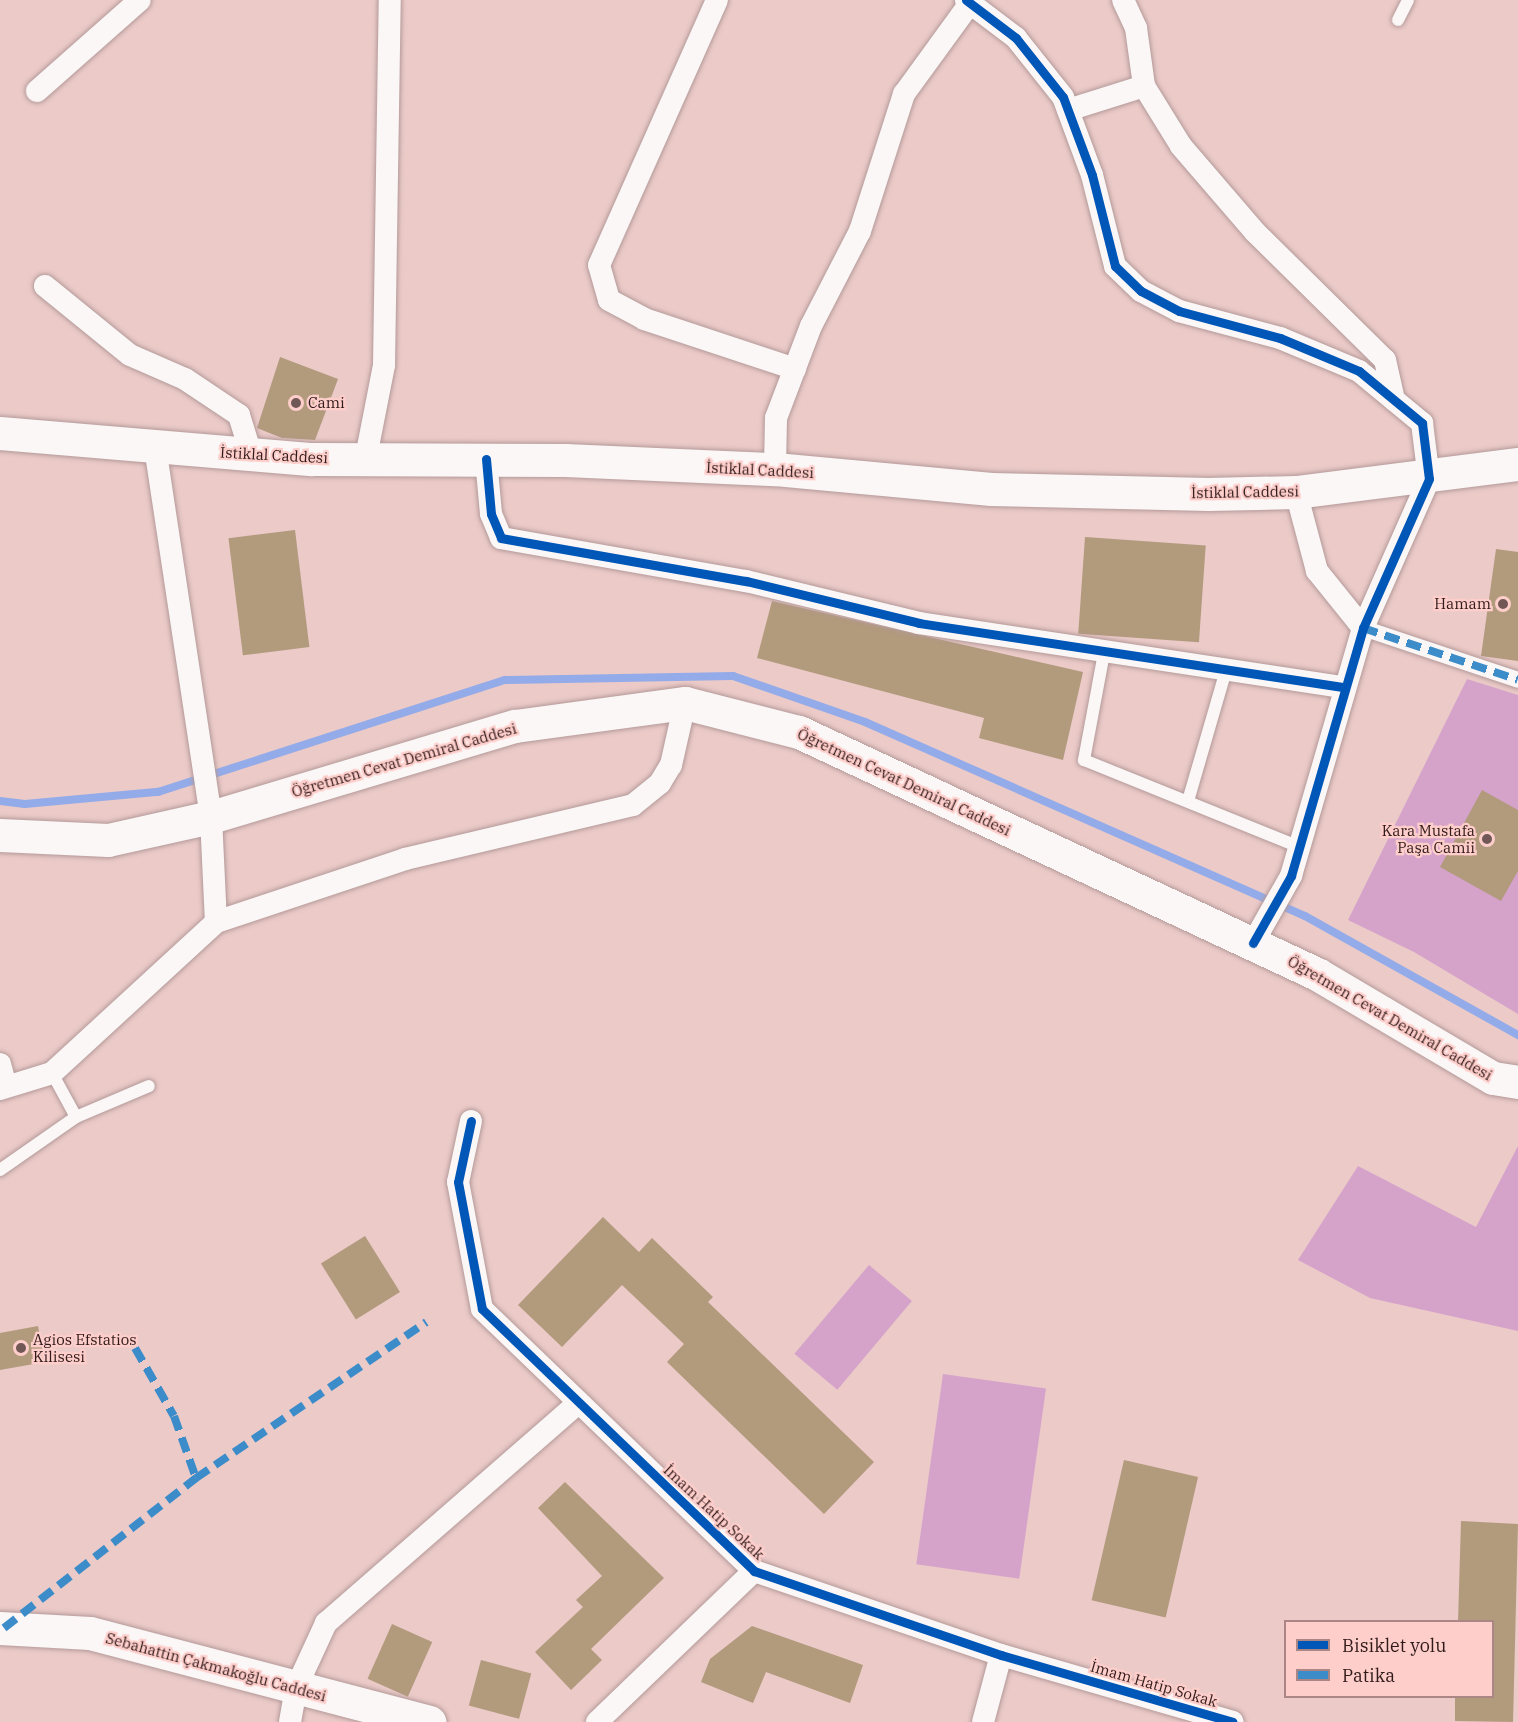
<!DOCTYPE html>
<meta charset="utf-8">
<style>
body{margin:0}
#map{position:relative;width:1518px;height:1722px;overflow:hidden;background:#ebcac8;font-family:"IBM Plex Serif",serif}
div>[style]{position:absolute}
.green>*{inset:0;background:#d5a3ca;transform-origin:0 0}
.stream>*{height:8px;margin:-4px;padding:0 4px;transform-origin:4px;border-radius:4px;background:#94abe9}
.building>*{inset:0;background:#b29a7d;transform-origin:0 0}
.roads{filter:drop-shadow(0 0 2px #b39a99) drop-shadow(0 0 2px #b39a99)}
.service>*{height:12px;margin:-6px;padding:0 6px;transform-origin:6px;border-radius:6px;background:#fcf7f7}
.pedestrian>*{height:16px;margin:-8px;padding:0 8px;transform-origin:8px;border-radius:8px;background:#fcf7f7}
.minor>*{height:22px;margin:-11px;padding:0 11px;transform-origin:11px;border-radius:11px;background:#fcf7f7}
.secondary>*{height:33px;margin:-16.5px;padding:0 16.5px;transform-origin:16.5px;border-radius:16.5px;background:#fcf7f7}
.quiet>*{height:8px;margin-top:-4px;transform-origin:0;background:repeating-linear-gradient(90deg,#3c8cc9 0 15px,transparent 0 23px)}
.cycleway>*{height:9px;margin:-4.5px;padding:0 4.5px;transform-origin:4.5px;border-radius:4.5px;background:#0057b8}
.dots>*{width:16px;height:16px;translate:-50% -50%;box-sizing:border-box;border:3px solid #fececb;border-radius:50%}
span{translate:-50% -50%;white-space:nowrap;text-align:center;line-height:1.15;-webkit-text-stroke:4.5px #fececb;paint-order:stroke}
.poi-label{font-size:15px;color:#301a19}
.left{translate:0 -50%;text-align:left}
.right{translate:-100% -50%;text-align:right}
.street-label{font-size:15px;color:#301a19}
.legend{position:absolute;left:1284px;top:1620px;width:210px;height:78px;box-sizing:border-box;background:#fececb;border:2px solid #ac8684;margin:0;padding:8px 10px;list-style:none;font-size:18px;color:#301a19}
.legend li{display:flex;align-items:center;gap:12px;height:30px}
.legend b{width:30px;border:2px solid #ac8684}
</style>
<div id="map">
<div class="green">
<div style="clip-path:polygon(1467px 679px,1518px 695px,1518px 1014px,1414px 952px,1348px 920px)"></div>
<div style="clip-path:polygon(1518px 1146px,1518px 1331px,1370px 1298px,1298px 1260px,1358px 1166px,1476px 1227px)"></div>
<div style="left:869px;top:1265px;width:56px;height:116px;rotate:40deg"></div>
<div style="left:943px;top:1374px;width:104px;height:192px;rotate:8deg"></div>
</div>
<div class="stream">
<div style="left:0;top:801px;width:25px;rotate:7deg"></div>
<div style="left:25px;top:804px;width:134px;rotate:-5.2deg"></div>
<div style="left:158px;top:792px;width:365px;rotate:-17.9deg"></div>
<div style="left:505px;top:680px;width:228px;rotate:-1deg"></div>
<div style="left:733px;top:676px;width:140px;rotate:19.2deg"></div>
<div style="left:865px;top:722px;width:481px;rotate:23.8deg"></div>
<div style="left:1305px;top:916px;width:244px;rotate:29.2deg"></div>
</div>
<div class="building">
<div style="clip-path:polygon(280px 357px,338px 379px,315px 440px,282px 438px,257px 428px)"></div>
<div style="left:295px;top:530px;width:118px;height:67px;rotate:83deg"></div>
<div style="left:1085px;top:537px;width:121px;height:97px;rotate:4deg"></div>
<div style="clip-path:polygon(1496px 549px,1518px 552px,1518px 661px,1481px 656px)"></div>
<div style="clip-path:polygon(772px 601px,1083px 672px,1063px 760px,979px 738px,984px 718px,757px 658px)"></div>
<div style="clip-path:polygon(1482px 790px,1518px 810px,1518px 871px,1501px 901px,1440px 867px)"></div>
<div style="clip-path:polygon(603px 1217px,639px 1252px,652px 1238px,713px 1297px,708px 1302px,874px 1462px,824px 1514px,667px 1362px,684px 1344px,622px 1285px,562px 1347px,518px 1305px)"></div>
<div style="left:365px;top:1236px;width:66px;height:52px;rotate:58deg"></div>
<div style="clip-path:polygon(38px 1326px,45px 1362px,0 1370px,0 1333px)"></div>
<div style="left:1124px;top:1460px;width:76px;height:144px;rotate:13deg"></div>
<div style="clip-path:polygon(565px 1482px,664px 1578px,591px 1649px,602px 1660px,571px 1690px,535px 1652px,583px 1607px,576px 1600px,602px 1576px,538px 1508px)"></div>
<div style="clip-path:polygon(1461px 1521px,1518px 1524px,1513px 1722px,1455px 1721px,1455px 1696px,1492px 1696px,1492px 1622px,1458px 1622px)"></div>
<div style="left:392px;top:1624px;width:44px;height:60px;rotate:24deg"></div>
<div style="clip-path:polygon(752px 1626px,863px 1665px,850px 1703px,766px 1672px,753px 1703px,701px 1682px,710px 1659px)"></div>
<div style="left:481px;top:1660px;width:52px;height:47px;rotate:15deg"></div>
</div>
<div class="roads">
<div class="service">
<div style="left:1398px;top:20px;width:22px;rotate:-63deg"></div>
<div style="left:1104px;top:653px;width:109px;rotate:100.6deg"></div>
<div style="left:1084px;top:760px;width:232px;rotate:22deg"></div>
<div style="left:1188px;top:801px;width:136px;rotate:-73.8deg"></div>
<div style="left:52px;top:1073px;width:50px;rotate:61.4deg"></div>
<div style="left:0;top:1170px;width:93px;rotate:-34.9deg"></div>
<div style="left:76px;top:1117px;width:79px;rotate:-23deg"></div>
</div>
<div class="pedestrian">
<div style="left:1363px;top:628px;width:163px;rotate:18.5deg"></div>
</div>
<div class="minor">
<div style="left:717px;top:0;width:290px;rotate:114deg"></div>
<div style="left:599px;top:265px;width:36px;rotate:74deg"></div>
<div style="left:609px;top:300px;width:40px;rotate:28deg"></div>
<div style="left:644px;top:319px;width:159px;rotate:18.3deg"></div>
<div style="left:966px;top:0;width:63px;rotate:37.2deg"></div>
<div style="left:1016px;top:38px;width:75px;rotate:51.5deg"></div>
<div style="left:1063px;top:97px;width:83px;rotate:69.6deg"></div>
<div style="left:1092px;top:175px;width:94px;rotate:75.8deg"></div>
<div style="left:1115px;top:266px;width:36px;rotate:44deg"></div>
<div style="left:1141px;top:291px;width:43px;rotate:27.8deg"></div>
<div style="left:1179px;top:311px;width:105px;rotate:15deg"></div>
<div style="left:1280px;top:338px;width:86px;rotate:22.7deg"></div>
<div style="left:1359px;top:371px;width:82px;rotate:39.5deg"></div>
<div style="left:1422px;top:423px;width:56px;rotate:82.9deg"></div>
<div style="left:1429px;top:479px;width:163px;rotate:113.9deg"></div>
<div style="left:1363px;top:628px;width:258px;rotate:106.2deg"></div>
<div style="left:1291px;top:876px;width:77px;rotate:119.6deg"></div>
<div style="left:1123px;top:0;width:31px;rotate:65deg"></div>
<div style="left:1136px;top:28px;width:59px;rotate:82.1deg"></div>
<div style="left:1144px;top:86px;width:70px;rotate:58.3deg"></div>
<div style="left:1181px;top:146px;width:113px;rotate:49.3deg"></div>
<div style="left:1255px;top:232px;width:182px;rotate:44.6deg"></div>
<div style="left:1385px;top:360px;width:41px;rotate:77.3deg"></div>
<div style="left:37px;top:91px;width:137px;rotate:-41.5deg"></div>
<div style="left:1068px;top:110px;width:80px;rotate:-17.5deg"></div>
<div style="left:45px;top:286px;width:109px;rotate:39.1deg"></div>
<div style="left:130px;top:355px;width:60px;rotate:23.6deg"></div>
<div style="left:185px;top:379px;width:65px;rotate:33.7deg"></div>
<div style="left:239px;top:415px;width:41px;rotate:72.9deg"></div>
<div style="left:155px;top:447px;width:374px;rotate:81.4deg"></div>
<div style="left:211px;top:817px;width:105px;rotate:87.3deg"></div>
<div style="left:366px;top:457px;width:94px;rotate:-78.9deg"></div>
<div style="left:384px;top:365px;width:365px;rotate:-89.1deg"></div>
<div style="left:486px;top:459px;width:55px;rotate:84.8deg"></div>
<div style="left:491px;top:514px;width:26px;rotate:67deg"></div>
<div style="left:501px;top:538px;width:249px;rotate:10deg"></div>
<div style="left:746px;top:581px;width:178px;rotate:13.6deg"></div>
<div style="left:919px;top:623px;width:429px;rotate:8.6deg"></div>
<div style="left:775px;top:469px;width:51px;rotate:-88.9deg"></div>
<div style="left:776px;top:418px;width:98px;rotate:-69.2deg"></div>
<div style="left:811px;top:326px;width:107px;rotate:-62.7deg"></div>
<div style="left:860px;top:231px;width:144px;rotate:-72.2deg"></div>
<div style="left:904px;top:94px;width:112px;rotate:-54deg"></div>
<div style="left:1296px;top:492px;width:82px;rotate:75.1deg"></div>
<div style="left:1317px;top:571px;width:73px;rotate:51.1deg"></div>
<div style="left:0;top:1064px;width:23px;rotate:75deg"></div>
<div style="left:0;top:1089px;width:54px;rotate:-17.1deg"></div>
<div style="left:52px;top:1073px;width:223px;rotate:-42.6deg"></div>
<div style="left:216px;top:922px;width:199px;rotate:-18.4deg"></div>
<div style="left:405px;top:859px;width:234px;rotate:-13.3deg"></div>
<div style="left:633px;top:805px;width:35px;rotate:-39deg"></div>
<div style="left:660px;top:783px;width:21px;rotate:-59deg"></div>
<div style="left:671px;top:765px;width:64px;rotate:-77.3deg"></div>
<div style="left:471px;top:1121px;width:62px;rotate:102deg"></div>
<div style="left:458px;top:1182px;width:129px;rotate:79.3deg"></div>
<div style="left:482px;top:1309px;width:378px;rotate:43.9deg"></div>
<div style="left:754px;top:1571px;width:261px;rotate:18.8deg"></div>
<div style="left:1001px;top:1655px;width:241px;rotate:16.1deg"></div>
<div style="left:290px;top:1722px;width:35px;rotate:-80deg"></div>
<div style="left:296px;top:1688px;width:72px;rotate:-65.2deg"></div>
<div style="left:326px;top:1623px;width:332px;rotate:-41.1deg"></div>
<div style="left:597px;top:1722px;width:218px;rotate:-43.9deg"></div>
<div style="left:983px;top:1722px;width:69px;rotate:-75deg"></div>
</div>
<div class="secondary">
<div style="left:0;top:433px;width:313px;rotate:4.8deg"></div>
<div style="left:312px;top:459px;width:253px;rotate:0.2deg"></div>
<div style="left:565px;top:460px;width:210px;rotate:2.5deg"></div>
<div style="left:775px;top:469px;width:217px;rotate:5.3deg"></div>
<div style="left:991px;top:489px;width:217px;rotate:1.3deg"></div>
<div style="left:1208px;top:494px;width:88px;rotate:-1.3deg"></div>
<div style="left:1296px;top:492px;width:224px;rotate:-7.2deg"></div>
<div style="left:0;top:835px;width:108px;rotate:2.7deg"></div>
<div style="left:108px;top:840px;width:106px;rotate:-12.6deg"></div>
<div style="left:211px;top:817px;width:317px;rotate:-16.7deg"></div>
<div style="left:515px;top:726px;width:172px;rotate:-7.7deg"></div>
<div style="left:685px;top:703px;width:118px;rotate:14.3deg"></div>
<div style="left:799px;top:732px;width:572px;rotate:25.04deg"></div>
<div style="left:1317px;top:974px;width:204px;rotate:30.6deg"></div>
<div style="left:1493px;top:1078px;width:25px;rotate:9deg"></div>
<div style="left:0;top:1628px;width:90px;rotate:3.2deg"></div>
<div style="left:90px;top:1633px;width:351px;rotate:14.7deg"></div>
</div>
</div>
<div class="quiet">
<div style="left:1363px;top:628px;width:163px;rotate:18.5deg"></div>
<div style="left:135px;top:1348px;width:78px;rotate:60.2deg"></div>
<div style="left:174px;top:1416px;width:66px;rotate:70.5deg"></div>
<div style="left:4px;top:1628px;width:244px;rotate:-38deg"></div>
<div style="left:196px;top:1478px;width:278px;rotate:-34.1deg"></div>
</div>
<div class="cycleway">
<div style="left:966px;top:0;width:63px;rotate:37.2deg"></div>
<div style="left:1016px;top:38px;width:75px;rotate:51.5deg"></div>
<div style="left:1063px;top:97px;width:83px;rotate:69.6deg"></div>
<div style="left:1092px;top:175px;width:94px;rotate:75.8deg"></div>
<div style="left:1115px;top:266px;width:36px;rotate:44deg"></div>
<div style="left:1141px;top:291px;width:43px;rotate:27.8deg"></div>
<div style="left:1179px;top:311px;width:105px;rotate:15deg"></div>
<div style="left:1280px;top:338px;width:86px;rotate:22.7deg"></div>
<div style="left:1359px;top:371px;width:82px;rotate:39.5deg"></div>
<div style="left:1422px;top:423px;width:56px;rotate:82.9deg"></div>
<div style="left:1429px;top:479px;width:163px;rotate:113.9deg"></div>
<div style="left:1363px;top:628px;width:258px;rotate:106.2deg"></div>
<div style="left:1291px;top:876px;width:77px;rotate:119.6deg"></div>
<div style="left:486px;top:459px;width:55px;rotate:84.8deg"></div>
<div style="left:491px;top:514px;width:26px;rotate:67deg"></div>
<div style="left:501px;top:538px;width:249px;rotate:10deg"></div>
<div style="left:746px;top:581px;width:178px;rotate:13.6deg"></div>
<div style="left:919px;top:623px;width:429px;rotate:8.6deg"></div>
<div style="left:471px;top:1121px;width:62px;rotate:102deg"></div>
<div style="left:458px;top:1182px;width:129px;rotate:79.3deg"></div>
<div style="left:482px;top:1309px;width:378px;rotate:43.9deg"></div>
<div style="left:754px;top:1571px;width:261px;rotate:18.8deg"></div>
<div style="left:1001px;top:1655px;width:241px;rotate:16.1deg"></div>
</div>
<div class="dots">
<div style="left:296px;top:403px;background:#715856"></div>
<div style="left:1503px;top:604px;background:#715856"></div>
<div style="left:1487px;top:839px;background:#715856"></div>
<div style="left:21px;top:1348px;background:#715856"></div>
</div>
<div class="poi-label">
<span class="left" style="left:308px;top:403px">Cami</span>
<span class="right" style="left:1491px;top:604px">Hamam</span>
<span class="right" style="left:1475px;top:839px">Kara Mustafa<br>Paşa Camii</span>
<span class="left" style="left:33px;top:1348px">Agios Efstatios<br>Kilisesi</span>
</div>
<div class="street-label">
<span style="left:274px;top:455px;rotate:3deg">İstiklal Caddesi</span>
<span style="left:760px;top:470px;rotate:3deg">İstiklal Caddesi</span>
<span style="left:1245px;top:492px;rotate:-1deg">İstiklal Caddesi</span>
<span style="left:404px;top:760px;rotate:-16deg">Öğretmen Cevat Demiral Caddesi</span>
<span style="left:904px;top:782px;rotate:25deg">Öğretmen Cevat Demiral Caddesi</span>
<span style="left:1390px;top:1018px;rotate:30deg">Öğretmen Cevat Demiral Caddesi</span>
<span style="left:714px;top:1512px;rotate:43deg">İmam Hatip Sokak</span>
<span style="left:216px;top:1667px;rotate:15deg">Sebahattin Çakmakoğlu Caddesi</span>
<span style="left:1154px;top:1684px;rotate:16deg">İmam Hatip Sokak</span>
</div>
<ul class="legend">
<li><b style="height:8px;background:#0057b8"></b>Bisiklet yolu</li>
<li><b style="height:8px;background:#3c8cc9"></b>Patika</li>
</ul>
</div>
